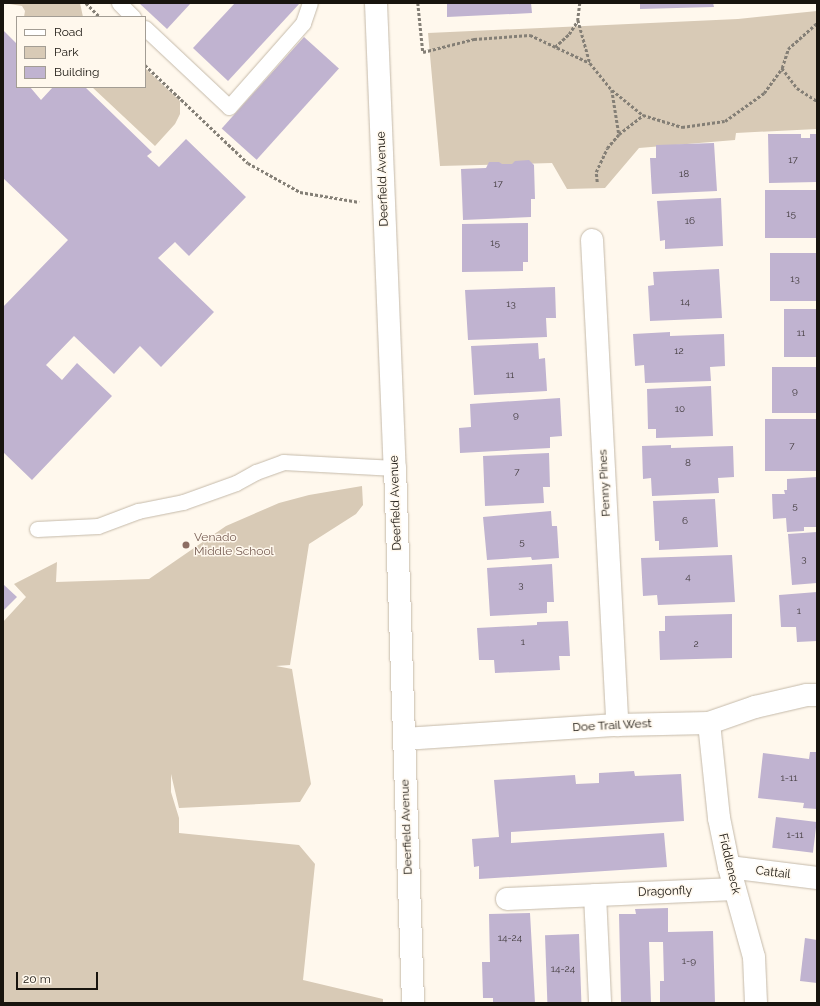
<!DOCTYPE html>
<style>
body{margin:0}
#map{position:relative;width:820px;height:1006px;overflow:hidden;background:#fff8ed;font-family:Raleway,sans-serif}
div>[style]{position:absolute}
.green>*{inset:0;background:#d8cab6}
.building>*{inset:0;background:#c0b3d0;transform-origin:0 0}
.path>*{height:2.5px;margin-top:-1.25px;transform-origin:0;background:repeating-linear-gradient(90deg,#847f76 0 3px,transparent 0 5px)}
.roads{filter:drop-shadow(0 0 1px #c5baaa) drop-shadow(0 0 1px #c5baaa)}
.lane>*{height:15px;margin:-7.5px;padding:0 7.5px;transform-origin:7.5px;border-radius:7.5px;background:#fff}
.street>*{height:22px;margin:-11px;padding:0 11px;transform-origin:11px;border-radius:11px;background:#fff}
.secondary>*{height:22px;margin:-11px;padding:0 11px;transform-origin:11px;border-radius:11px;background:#fff}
.dots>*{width:11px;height:11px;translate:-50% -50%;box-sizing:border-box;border:2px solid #fff8ed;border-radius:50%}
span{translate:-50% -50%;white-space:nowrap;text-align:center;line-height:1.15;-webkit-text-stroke:3px #fff8ed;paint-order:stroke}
.number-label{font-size:10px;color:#423c3e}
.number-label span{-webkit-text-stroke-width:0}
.street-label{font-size:12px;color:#18140e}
.education-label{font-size:12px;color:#785e54}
.left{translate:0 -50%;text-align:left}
.frame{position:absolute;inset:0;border:4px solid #18140e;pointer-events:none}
.legend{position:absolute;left:16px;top:16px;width:130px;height:72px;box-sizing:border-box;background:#fff8ed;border:1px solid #a39d94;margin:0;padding:5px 7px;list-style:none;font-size:12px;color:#18140e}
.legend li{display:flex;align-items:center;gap:8px;height:20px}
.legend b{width:20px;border:1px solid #a39d94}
.scale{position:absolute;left:16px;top:972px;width:82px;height:18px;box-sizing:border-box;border:2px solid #18140e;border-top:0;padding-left:5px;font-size:12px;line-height:14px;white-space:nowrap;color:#18140e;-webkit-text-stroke:3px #fff8ed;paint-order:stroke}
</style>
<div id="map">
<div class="green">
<div style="clip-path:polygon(3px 3px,80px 3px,83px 17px,24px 17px,25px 11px,22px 6px)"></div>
<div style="clip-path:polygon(817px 11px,817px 129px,736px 133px,735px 140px,639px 148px,605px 188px,567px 189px,552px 163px,440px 166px,428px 33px,738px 19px)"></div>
<div style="clip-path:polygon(145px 68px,180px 101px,180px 114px,175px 124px,155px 146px,92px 87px,145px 87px)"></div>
<div style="clip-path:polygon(362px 486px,363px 505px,356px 514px,309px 544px,290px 665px,276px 666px,292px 669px,311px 784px,300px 802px,179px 808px,171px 774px,171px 792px,179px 818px,179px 833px,299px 845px,315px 864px,303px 980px,383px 999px,383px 1003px,3px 1003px,3px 622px,26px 597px,14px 584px,57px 562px,56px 582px,149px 579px,226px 526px,279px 503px,309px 495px)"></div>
</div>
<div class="building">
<div style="clip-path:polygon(139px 3px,191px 3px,167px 29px)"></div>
<div style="clip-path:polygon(235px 3px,300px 3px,228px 81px,193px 48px)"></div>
<div style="clip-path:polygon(447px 3px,531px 3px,532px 13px,447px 17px)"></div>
<div style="clip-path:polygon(640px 3px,713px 3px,714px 7px,640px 9px)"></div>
<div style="clip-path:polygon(3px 30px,17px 44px,17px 87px,30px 87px,41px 100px,53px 87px,85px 87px,152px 152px,147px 156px,159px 167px,186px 139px,246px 197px,189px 256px,175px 242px,158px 258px,214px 312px,161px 367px,140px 346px,114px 374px,74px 336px,46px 365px,62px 380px,77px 363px,112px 396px,32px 480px,3px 452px,3px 307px,68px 240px,3px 178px)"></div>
<div style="left:304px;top:37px;width:47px;height:123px;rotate:42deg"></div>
<div style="clip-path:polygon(768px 134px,801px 134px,801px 138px,810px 138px,810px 134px,817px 134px,817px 182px,769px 183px)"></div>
<div style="clip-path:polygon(714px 143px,717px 191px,652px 194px,650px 158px,656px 158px,656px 145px)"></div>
<div style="clip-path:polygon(529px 160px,534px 165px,535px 199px,531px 199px,531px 217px,463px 220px,461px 169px,486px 168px,489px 162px,499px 162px,502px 164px,512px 164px,515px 161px)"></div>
<div style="left:817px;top:190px;width:48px;height:52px;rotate:90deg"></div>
<div style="clip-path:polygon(721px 198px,723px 246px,665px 249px,665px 240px,660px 241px,657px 201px)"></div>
<div style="clip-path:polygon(528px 223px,528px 262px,523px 262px,523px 271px,462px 272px,462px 224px)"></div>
<div style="left:817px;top:253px;width:48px;height:47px;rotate:90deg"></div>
<div style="clip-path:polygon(719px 269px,722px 318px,650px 321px,648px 286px,654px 285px,653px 272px)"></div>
<div style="clip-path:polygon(555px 287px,556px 318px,546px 318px,547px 337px,468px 340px,465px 290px)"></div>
<div style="left:784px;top:309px;width:33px;height:48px"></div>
<div style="clip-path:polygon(670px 332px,670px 336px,724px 334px,725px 366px,710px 367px,711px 381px,645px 383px,644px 365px,635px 366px,633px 334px)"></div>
<div style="clip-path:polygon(538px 343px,539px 359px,545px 358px,547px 391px,474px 395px,471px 346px)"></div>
<div style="left:817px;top:367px;width:46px;height:45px;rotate:90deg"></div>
<div style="clip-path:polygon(711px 386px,713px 436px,656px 438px,656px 429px,648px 429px,647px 389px)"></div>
<div style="clip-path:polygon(560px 398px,562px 436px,550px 437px,550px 448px,460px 453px,459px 428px,471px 427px,470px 404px)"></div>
<div style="left:817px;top:419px;width:52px;height:52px;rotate:90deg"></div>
<div style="clip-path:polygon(671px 445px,671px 448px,733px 446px,734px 477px,718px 478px,719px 493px,652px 496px,651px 478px,643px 479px,642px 446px)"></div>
<div style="clip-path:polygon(549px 453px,550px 487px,543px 487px,544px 503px,485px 506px,483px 456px)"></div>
<div style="clip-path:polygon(817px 477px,817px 527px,804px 527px,804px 531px,787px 532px,786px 518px,773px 519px,772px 494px,785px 494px,784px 490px,787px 490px,787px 479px)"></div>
<div style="clip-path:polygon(715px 499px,718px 547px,659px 550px,659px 541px,655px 541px,653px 501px)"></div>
<div style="clip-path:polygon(551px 511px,552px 526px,557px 526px,559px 558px,532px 560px,531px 557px,487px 560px,483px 517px)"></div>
<div style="clip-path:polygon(817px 532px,817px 583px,792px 585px,788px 534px)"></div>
<div style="clip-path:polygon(732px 555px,735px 602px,658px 605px,657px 595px,643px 596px,641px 558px)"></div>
<div style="clip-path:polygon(552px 564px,554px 602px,547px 602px,547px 613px,490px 616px,487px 568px)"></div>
<div style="clip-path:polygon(3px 584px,17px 597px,3px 611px)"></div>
<div style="clip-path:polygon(817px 592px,817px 641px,797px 642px,796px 627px,781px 627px,779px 595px)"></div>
<div style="clip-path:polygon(732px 614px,732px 658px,660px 660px,659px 631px,665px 631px,665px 616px)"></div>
<div style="clip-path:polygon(568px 621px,570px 656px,559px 656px,560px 670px,495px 673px,494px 660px,479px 660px,477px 628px,537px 625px,537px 622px)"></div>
<div style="clip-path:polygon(810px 752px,817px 752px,817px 809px,803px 808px,804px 803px,758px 798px,763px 753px,809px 759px)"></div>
<div style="clip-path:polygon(634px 771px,635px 776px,681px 774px,684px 821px,511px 832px,511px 843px,664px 833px,667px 867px,479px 879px,479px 866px,474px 867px,472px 839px,499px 837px,494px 780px,575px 775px,576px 784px,599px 783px,599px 773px)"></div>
<div style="left:776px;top:817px;width:41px;height:31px;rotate:7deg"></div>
<div style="clip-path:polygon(668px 908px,668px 932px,713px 931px,715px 1003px,660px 1003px,660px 981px,664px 981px,663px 942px,649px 942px,651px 1003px,621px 1003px,619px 914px,636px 914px,635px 909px)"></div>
<div style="clip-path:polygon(530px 913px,535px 1003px,493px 1003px,493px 998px,483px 998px,482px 962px,490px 962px,489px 914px)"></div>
<div style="left:579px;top:934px;width:69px;height:34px;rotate:88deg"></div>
<div style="clip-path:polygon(805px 938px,817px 940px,817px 983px,800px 981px)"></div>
</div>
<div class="path">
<div style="left:86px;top:3px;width:20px;rotate:45deg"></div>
<div style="left:418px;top:3px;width:49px;rotate:84.2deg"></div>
<div style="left:423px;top:52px;width:53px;rotate:-14.3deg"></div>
<div style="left:474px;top:39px;width:56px;rotate:-4.1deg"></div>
<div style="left:530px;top:35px;width:66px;rotate:25deg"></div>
<div style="left:590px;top:63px;width:35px;rotate:51deg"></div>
<div style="left:612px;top:90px;width:40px;rotate:39deg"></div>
<div style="left:643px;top:115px;width:41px;rotate:17.1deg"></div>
<div style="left:682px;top:127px;width:43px;rotate:-7.9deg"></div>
<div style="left:725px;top:121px;width:48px;rotate:-35.7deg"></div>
<div style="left:764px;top:93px;width:31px;rotate:-54deg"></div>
<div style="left:782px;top:68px;width:20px;rotate:-72deg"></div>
<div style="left:788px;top:49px;width:39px;rotate:-42deg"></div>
<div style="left:580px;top:3px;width:17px;rotate:97deg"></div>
<div style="left:578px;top:20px;width:45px;rotate:74.4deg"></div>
<div style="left:555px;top:47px;width:19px;rotate:-43deg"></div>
<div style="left:569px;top:34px;width:17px;rotate:-57deg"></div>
<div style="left:145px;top:65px;width:142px;rotate:43.6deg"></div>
<div style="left:248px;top:163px;width:60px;rotate:29.1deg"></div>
<div style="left:300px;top:192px;width:60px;rotate:9.6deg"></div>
<div style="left:782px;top:68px;width:25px;rotate:53deg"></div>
<div style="left:797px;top:88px;width:24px;rotate:33deg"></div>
<div style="left:612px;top:90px;width:45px;rotate:81deg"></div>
<div style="left:597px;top:182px;width:10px;rotate:-96deg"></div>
<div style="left:596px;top:172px;width:26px;rotate:-65deg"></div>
<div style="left:607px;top:148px;width:18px;rotate:-49deg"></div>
<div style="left:619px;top:134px;width:31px;rotate:-38deg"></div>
</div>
<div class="roads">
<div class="lane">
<div style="left:119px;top:3px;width:20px;rotate:45deg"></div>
<div style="left:145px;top:28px;width:115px;rotate:43.2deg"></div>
<div style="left:229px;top:107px;width:112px;rotate:-48.6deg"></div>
<div style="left:303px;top:23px;width:21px;rotate:-71deg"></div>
<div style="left:37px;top:529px;width:61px;rotate:-2.8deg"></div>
<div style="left:98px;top:526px;width:43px;rotate:-20.6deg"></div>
<div style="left:138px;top:511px;width:46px;rotate:-11.3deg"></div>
<div style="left:183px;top:502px;width:56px;rotate:-19.7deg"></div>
<div style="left:236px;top:483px;width:23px;rotate:-29deg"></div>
<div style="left:256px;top:472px;width:29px;rotate:-20deg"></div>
<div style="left:283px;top:462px;width:112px;rotate:3.1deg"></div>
</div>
<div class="street">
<div style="left:592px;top:240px;width:486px;rotate:87deg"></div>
<div style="left:709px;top:723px;width:96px;rotate:84deg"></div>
<div style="left:719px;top:818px;width:50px;rotate:78.5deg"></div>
<div style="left:729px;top:867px;width:93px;rotate:74.5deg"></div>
<div style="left:754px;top:957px;width:46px;rotate:87.5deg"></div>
<div style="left:729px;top:867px;width:89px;rotate:7.1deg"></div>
<div style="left:595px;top:895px;width:108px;rotate:87.3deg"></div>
<div style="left:507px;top:899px;width:228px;rotate:-2.5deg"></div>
</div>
<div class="secondary">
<div style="left:376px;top:3px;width:465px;rotate:87.7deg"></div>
<div style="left:395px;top:468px;width:535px;rotate:88.07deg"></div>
<div style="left:404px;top:739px;width:213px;rotate:-3.8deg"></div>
<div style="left:617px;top:725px;width:92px;rotate:-1.2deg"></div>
<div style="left:709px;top:723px;width:49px;rotate:-19.2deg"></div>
<div style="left:755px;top:707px;width:53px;rotate:-13deg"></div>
<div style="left:807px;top:695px;width:10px"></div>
</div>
</div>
<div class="dots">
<div style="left:186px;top:545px;background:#8d6e63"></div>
</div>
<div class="number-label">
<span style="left:793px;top:160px">17</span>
<span style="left:684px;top:174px">18</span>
<span style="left:498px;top:184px">17</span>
<span style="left:791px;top:214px">15</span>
<span style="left:690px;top:221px">16</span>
<span style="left:495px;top:243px">15</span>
<span style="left:795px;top:279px">13</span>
<span style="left:685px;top:302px">14</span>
<span style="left:511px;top:304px">13</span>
<span style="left:801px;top:333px">11</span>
<span style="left:679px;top:351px">12</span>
<span style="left:510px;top:375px">11</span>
<span style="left:795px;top:391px">9</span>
<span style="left:680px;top:409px">10</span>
<span style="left:516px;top:415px">9</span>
<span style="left:792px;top:446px">7</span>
<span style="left:688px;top:463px">8</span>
<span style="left:517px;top:472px">7</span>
<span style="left:795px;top:506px">5</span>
<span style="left:685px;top:521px">6</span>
<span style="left:522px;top:542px">5</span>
<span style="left:804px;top:559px">3</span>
<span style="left:688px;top:577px">4</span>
<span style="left:521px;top:585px">3</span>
<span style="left:799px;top:611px">1</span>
<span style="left:523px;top:642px">1</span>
<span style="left:696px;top:644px">2</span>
<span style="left:789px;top:778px">1-11</span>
<span style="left:795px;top:835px">1-11</span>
<span style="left:510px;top:938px">14-24</span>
<span style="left:689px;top:961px">1-9</span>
<span style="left:563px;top:969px">14-24</span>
</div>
<div class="street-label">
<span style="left:383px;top:179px;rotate:-92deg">Deerfield Avenue</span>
<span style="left:605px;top:483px;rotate:-93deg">Penny Pines</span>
<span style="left:396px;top:503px;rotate:-92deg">Deerfield Avenue</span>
<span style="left:612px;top:726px;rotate:-3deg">Doe Trail West</span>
<span style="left:407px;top:827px;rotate:-92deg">Deerfield Avenue</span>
<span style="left:729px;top:864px;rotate:77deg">Fiddleneck</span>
<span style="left:773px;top:873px;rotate:7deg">Cattail</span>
<span style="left:665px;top:892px;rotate:-2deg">Dragonfly</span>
</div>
<div class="education-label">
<span class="left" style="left:194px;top:545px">Venado<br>Middle School</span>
</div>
<div class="frame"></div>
<ul class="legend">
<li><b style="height:5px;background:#fff"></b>Road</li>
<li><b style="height:11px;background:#d8cab6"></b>Park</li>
<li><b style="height:11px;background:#c0b3d0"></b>Building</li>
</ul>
<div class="scale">20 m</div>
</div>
